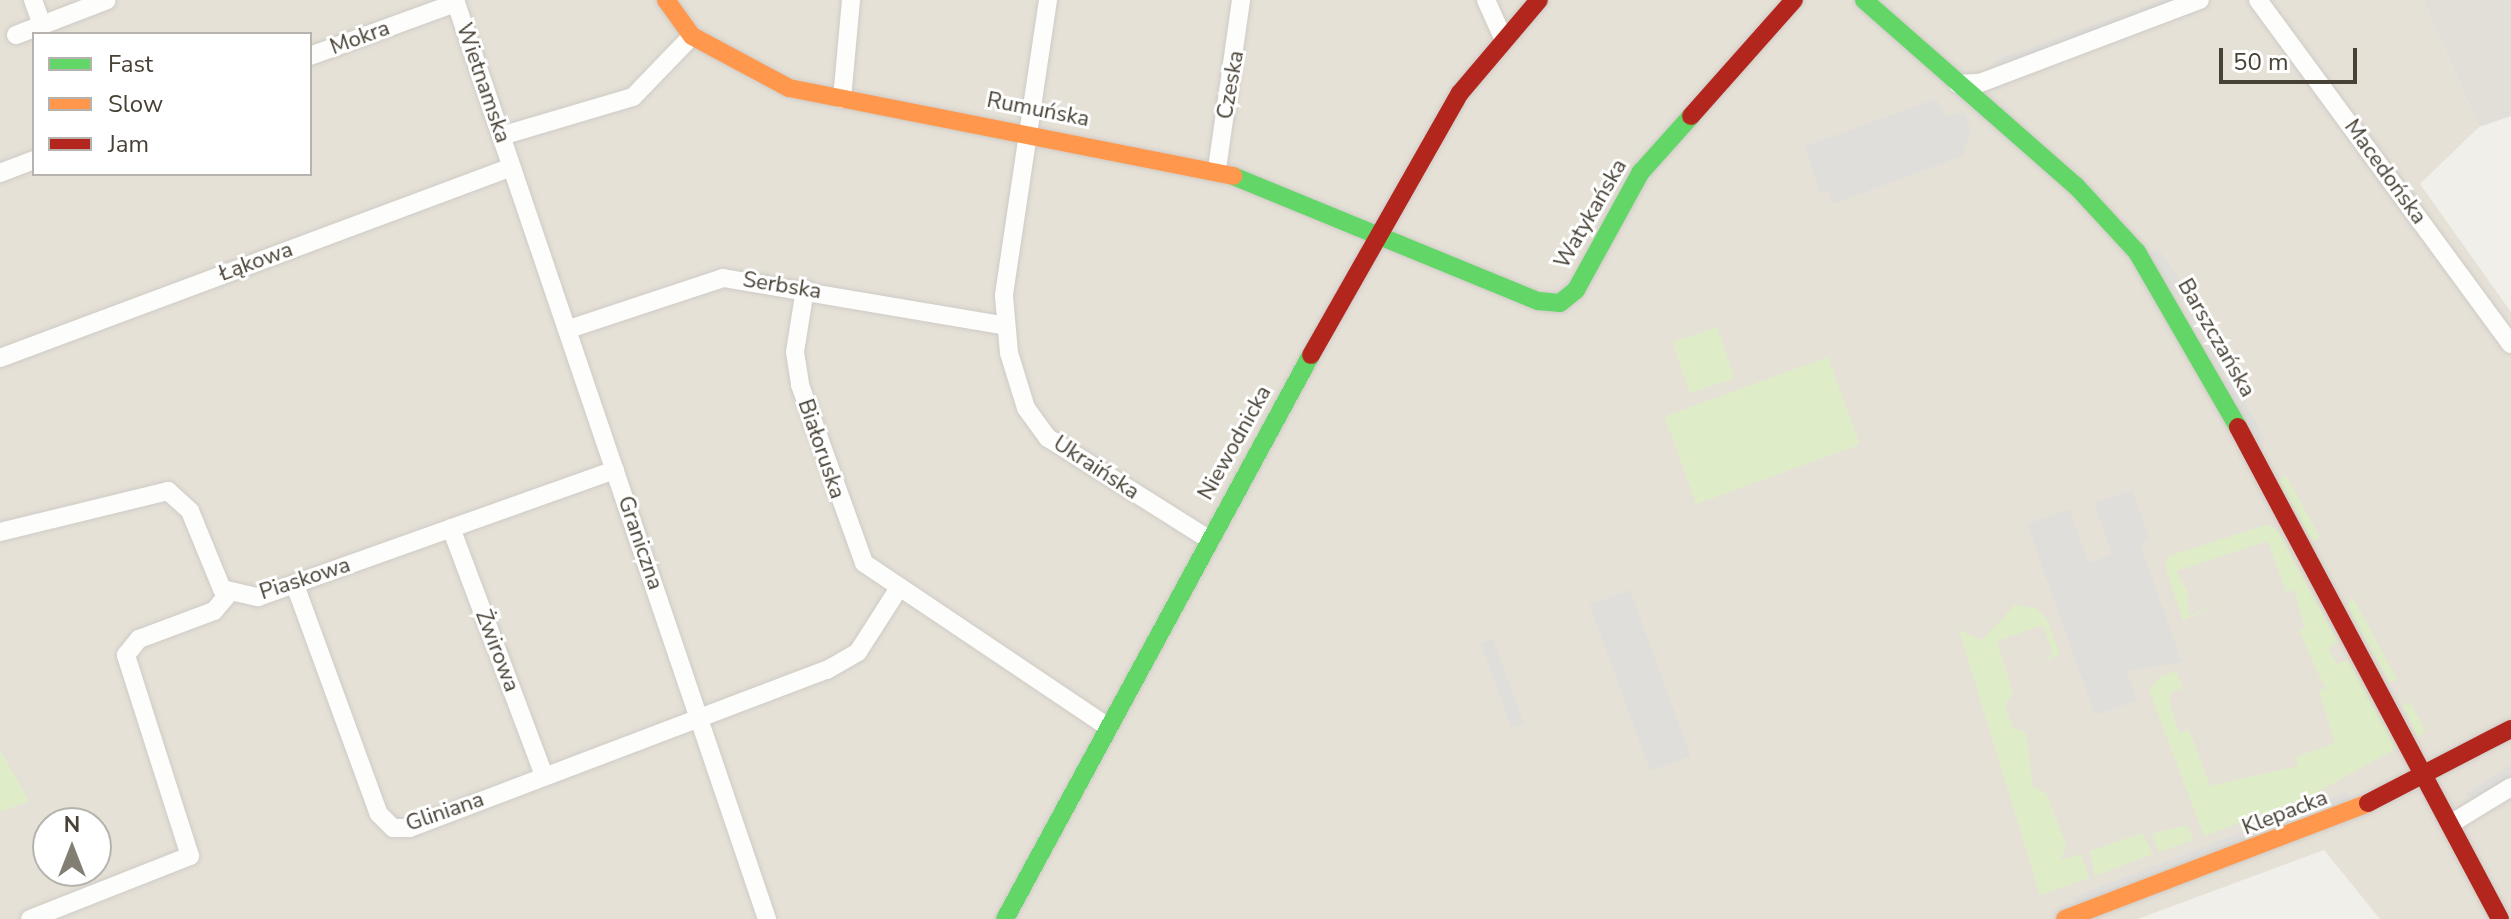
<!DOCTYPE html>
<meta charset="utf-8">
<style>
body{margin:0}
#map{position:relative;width:2511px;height:919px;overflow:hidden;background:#f1efea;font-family:"Nunito Sans",sans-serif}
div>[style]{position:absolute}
.residential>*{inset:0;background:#e6e1d7}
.industrial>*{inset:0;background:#e2ded8}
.green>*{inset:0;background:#deedc8;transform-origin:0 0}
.parking>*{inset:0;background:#e0deda;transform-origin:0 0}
.roads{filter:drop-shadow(0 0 2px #cecbc6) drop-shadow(0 0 2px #cecbc6)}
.street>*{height:18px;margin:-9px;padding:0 9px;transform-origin:9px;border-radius:9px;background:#fdfdfc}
.fast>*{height:18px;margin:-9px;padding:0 9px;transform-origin:9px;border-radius:9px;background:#63d668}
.slow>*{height:18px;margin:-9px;padding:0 9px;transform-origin:9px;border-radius:9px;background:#ff974d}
.jam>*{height:18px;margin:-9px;padding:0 9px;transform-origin:9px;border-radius:9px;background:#b3261e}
span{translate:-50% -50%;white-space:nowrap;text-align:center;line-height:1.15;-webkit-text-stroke:6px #fff;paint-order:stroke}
.street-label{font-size:22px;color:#484135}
.legend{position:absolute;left:32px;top:32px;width:280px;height:144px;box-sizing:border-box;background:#fff;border:2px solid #b6b3ae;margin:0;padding:10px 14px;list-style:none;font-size:24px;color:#484135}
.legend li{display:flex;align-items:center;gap:16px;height:40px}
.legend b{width:40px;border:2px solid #b6b3ae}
.north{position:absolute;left:32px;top:807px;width:80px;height:80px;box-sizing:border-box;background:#fff;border:2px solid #b6b3ae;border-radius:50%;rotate:0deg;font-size:22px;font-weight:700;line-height:32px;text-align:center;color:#484135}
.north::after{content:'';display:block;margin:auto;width:28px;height:36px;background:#837e74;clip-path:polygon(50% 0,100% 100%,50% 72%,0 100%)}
.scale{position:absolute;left:2219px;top:48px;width:138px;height:36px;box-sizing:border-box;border:4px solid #484135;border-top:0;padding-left:10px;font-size:24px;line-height:28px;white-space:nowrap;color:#484135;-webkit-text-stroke:6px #fff;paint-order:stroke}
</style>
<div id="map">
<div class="residential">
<div style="clip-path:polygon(evenodd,0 0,2423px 0,2479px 127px,2420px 184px,2511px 312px,2511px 919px,2380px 919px,2324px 850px,2138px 919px,0 919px,0 0,34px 34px,310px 34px,310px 174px,34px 174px,34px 34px,0 0,48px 823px,96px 823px,96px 871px,48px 871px,48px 823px)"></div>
</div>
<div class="industrial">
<div style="clip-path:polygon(2423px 0,2511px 0,2511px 116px,2479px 127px)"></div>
</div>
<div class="green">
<div style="left:1717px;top:327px;width:54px;height:47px;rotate:71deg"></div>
<div style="left:1828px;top:357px;width:93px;height:174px;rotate:70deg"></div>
<div style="left:2286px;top:476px;width:70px;height:9px;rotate:61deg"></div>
<div style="clip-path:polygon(2266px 525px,2277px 529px,2338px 642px,2328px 648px,2337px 664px,2348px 660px,2397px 748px,2305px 799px,2204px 836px,2149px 690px,2159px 678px,2176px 671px,2183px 688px,2171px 692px,2169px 702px,2179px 733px,2189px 730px,2210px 786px,2298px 766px,2296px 757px,2335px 743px,2319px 691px,2325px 688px,2299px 631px,2305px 628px,2294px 590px,2286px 592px,2268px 541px,2176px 571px,2187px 591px,2189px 615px,2218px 605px,2183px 620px,2165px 566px,2169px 556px)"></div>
<div style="clip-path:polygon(2352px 596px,2397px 679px,2390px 683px,2347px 606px)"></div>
<div style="clip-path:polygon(2015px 605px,2036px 608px,2046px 618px,2060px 654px,2043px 662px,2053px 653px,2043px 625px,1997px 641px,2013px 693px,2005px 705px,2013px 728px,2026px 733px,2033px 787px,2046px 793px,2066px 844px,2061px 860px,2081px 854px,2089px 878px,2040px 895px,1959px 630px,1982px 640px)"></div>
<div style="clip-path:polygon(2410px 702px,2426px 732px,2417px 737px,2403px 706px)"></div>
<div style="clip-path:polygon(0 750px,29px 801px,0 812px)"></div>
<div style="clip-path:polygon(2187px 825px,2193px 840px,2159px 852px,2151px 834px)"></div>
<div style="clip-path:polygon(2142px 833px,2153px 854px,2095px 876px,2090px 851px)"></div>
</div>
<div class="parking">
<div style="clip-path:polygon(2163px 0,2189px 0,1992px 71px,1996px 60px)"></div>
<div style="clip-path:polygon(1936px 99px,1946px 117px,1964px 112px,1971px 130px,1962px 156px,1833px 204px,1828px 191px,1820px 193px,1805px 146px)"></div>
<div style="left:2158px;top:249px;width:51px;height:11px;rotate:55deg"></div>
<div style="left:2193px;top:301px;width:78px;height:9px;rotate:62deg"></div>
<div style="left:2232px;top:377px;width:71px;height:9px;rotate:62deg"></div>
<div style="clip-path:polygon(2132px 490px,2150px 539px,2140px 544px,2182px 662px,2127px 671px,2137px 700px,2095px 715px,2027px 524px,2069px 509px,2089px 563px,2112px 554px,2094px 503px)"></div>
<div style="left:1630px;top:590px;width:177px;height:43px;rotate:70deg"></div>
<div style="left:1493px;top:639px;width:90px;height:13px;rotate:70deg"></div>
<div style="clip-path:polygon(2511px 764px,2511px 780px,2474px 805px,2466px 794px)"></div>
<div style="clip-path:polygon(2347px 791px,2352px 802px,2077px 906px,2073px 897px)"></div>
</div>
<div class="roads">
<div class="street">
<div style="left:33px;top:0;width:27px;rotate:70deg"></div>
<div style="left:455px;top:0;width:971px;rotate:71.25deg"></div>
<div style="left:1048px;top:0;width:299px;rotate:98.5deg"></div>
<div style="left:1004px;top:296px;width:57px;rotate:85deg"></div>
<div style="left:1009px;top:353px;width:58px;rotate:72.8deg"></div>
<div style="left:1026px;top:408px;width:37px;rotate:54deg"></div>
<div style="left:1048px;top:438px;width:191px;rotate:32.2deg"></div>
<div style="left:1486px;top:0;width:44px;rotate:65.8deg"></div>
<div style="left:2258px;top:0;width:427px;rotate:53.7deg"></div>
<div style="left:16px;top:35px;width:97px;rotate:-21deg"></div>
<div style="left:310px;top:56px;width:155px;rotate:-20deg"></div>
<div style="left:1958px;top:84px;width:22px;rotate:-3deg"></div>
<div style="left:1980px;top:83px;width:235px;rotate:-20.7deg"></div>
<div style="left:842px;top:99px;width:99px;rotate:-84.8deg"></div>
<div style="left:501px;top:136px;width:138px;rotate:-16.5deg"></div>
<div style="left:633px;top:97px;width:85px;rotate:-46deg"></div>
<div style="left:1217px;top:169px;width:171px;rotate:-81.9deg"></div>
<div style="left:0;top:173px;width:36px;rotate:-21deg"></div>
<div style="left:805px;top:289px;width:64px;rotate:99deg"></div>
<div style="left:795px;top:352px;width:33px;rotate:81deg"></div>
<div style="left:800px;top:385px;width:189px;rotate:70.2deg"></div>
<div style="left:864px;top:563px;width:294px;rotate:33.9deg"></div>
<div style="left:569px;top:329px;width:162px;rotate:-18.3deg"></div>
<div style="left:723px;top:278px;width:283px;rotate:9.6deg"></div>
<div style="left:0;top:358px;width:546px;rotate:-20.46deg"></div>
<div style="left:451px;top:528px;width:264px;rotate:69.4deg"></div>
<div style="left:0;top:532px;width:173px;rotate:-13.7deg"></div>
<div style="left:168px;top:491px;width:30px;rotate:42deg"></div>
<div style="left:190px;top:511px;width:84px;rotate:67.7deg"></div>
<div style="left:222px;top:589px;width:37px;rotate:13deg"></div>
<div style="left:258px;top:597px;width:379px;rotate:-19.6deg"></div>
<div style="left:295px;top:585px;width:244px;rotate:69.9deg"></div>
<div style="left:379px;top:814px;width:20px;rotate:45deg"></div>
<div style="left:393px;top:828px;width:17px"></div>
<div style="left:410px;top:828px;width:446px;rotate:-20.8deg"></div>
<div style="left:827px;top:670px;width:36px;rotate:-30deg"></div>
<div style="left:858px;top:652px;width:72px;rotate:-57.4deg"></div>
<div style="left:2452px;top:823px;width:69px;rotate:-31.4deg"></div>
<div style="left:30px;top:919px;width:172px;rotate:-21.5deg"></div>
<div style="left:190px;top:856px;width:211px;rotate:-107.7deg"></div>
<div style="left:126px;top:655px;width:21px;rotate:-51deg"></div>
<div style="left:139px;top:639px;width:80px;rotate:-20.5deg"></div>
<div style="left:214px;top:611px;width:23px;rotate:-50deg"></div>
</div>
<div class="fast">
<div style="left:1864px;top:0;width:282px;rotate:41.3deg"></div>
<div style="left:2076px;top:186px;width:90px;rotate:47.3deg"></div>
<div style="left:2137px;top:252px;width:202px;rotate:60deg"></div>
<div style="left:1233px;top:176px;width:330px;rotate:22.3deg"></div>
<div style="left:1538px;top:301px;width:22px;rotate:5deg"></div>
<div style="left:1560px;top:303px;width:21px;rotate:-39deg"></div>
<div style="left:1576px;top:290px;width:135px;rotate:-61.2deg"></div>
<div style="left:1641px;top:172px;width:75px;rotate:-48.2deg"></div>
<div style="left:1005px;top:919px;width:642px;rotate:-61.52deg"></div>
</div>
<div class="slow">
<div style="left:666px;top:0;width:44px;rotate:54.2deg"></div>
<div style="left:692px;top:36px;width:110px;rotate:28.2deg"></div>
<div style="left:789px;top:88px;width:453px;rotate:11.2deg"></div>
<div style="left:2065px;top:919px;width:324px;rotate:-20.9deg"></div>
</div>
<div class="jam">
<div style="left:1691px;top:116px;width:155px;rotate:-48.4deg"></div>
<div style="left:1311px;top:355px;width:301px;rotate:-60.4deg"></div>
<div style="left:1460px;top:93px;width:122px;rotate:-49.7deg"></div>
<div style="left:2238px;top:427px;width:557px;rotate:61.96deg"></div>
<div style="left:2368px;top:803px;width:161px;rotate:-27.4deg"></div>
</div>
</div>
<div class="street-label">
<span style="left:360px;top:38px;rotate:-20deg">Mokra</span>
<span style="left:483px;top:83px;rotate:71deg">Wietnamska</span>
<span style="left:1231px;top:85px;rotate:-80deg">Czeska</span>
<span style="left:1038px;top:110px;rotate:11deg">Rumuńska</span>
<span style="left:2385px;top:172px;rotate:54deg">Macedońska</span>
<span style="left:1591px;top:214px;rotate:-60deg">Watykańska</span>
<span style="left:256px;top:262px;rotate:-20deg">Łąkowa</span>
<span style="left:782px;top:286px;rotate:9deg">Serbska</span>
<span style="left:2216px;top:338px;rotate:60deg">Barszczańska</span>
<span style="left:1235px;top:443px;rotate:-61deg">Niewodnicka</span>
<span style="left:821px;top:449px;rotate:71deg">Białoruska</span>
<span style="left:1096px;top:468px;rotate:33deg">Ukraińska</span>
<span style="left:640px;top:543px;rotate:71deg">Graniczna</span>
<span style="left:305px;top:579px;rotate:-18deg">Piaskowa</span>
<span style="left:497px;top:651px;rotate:69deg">Żwirowa</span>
<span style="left:445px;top:812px;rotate:-19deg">Gliniana</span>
<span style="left:2285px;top:813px;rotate:-21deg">Klepacka</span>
</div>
<ul class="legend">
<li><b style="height:10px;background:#63d668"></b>Fast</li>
<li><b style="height:10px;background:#ff974d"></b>Slow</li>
<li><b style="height:10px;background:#b3261e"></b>Jam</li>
</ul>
<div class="north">N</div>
<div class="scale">50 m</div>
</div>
